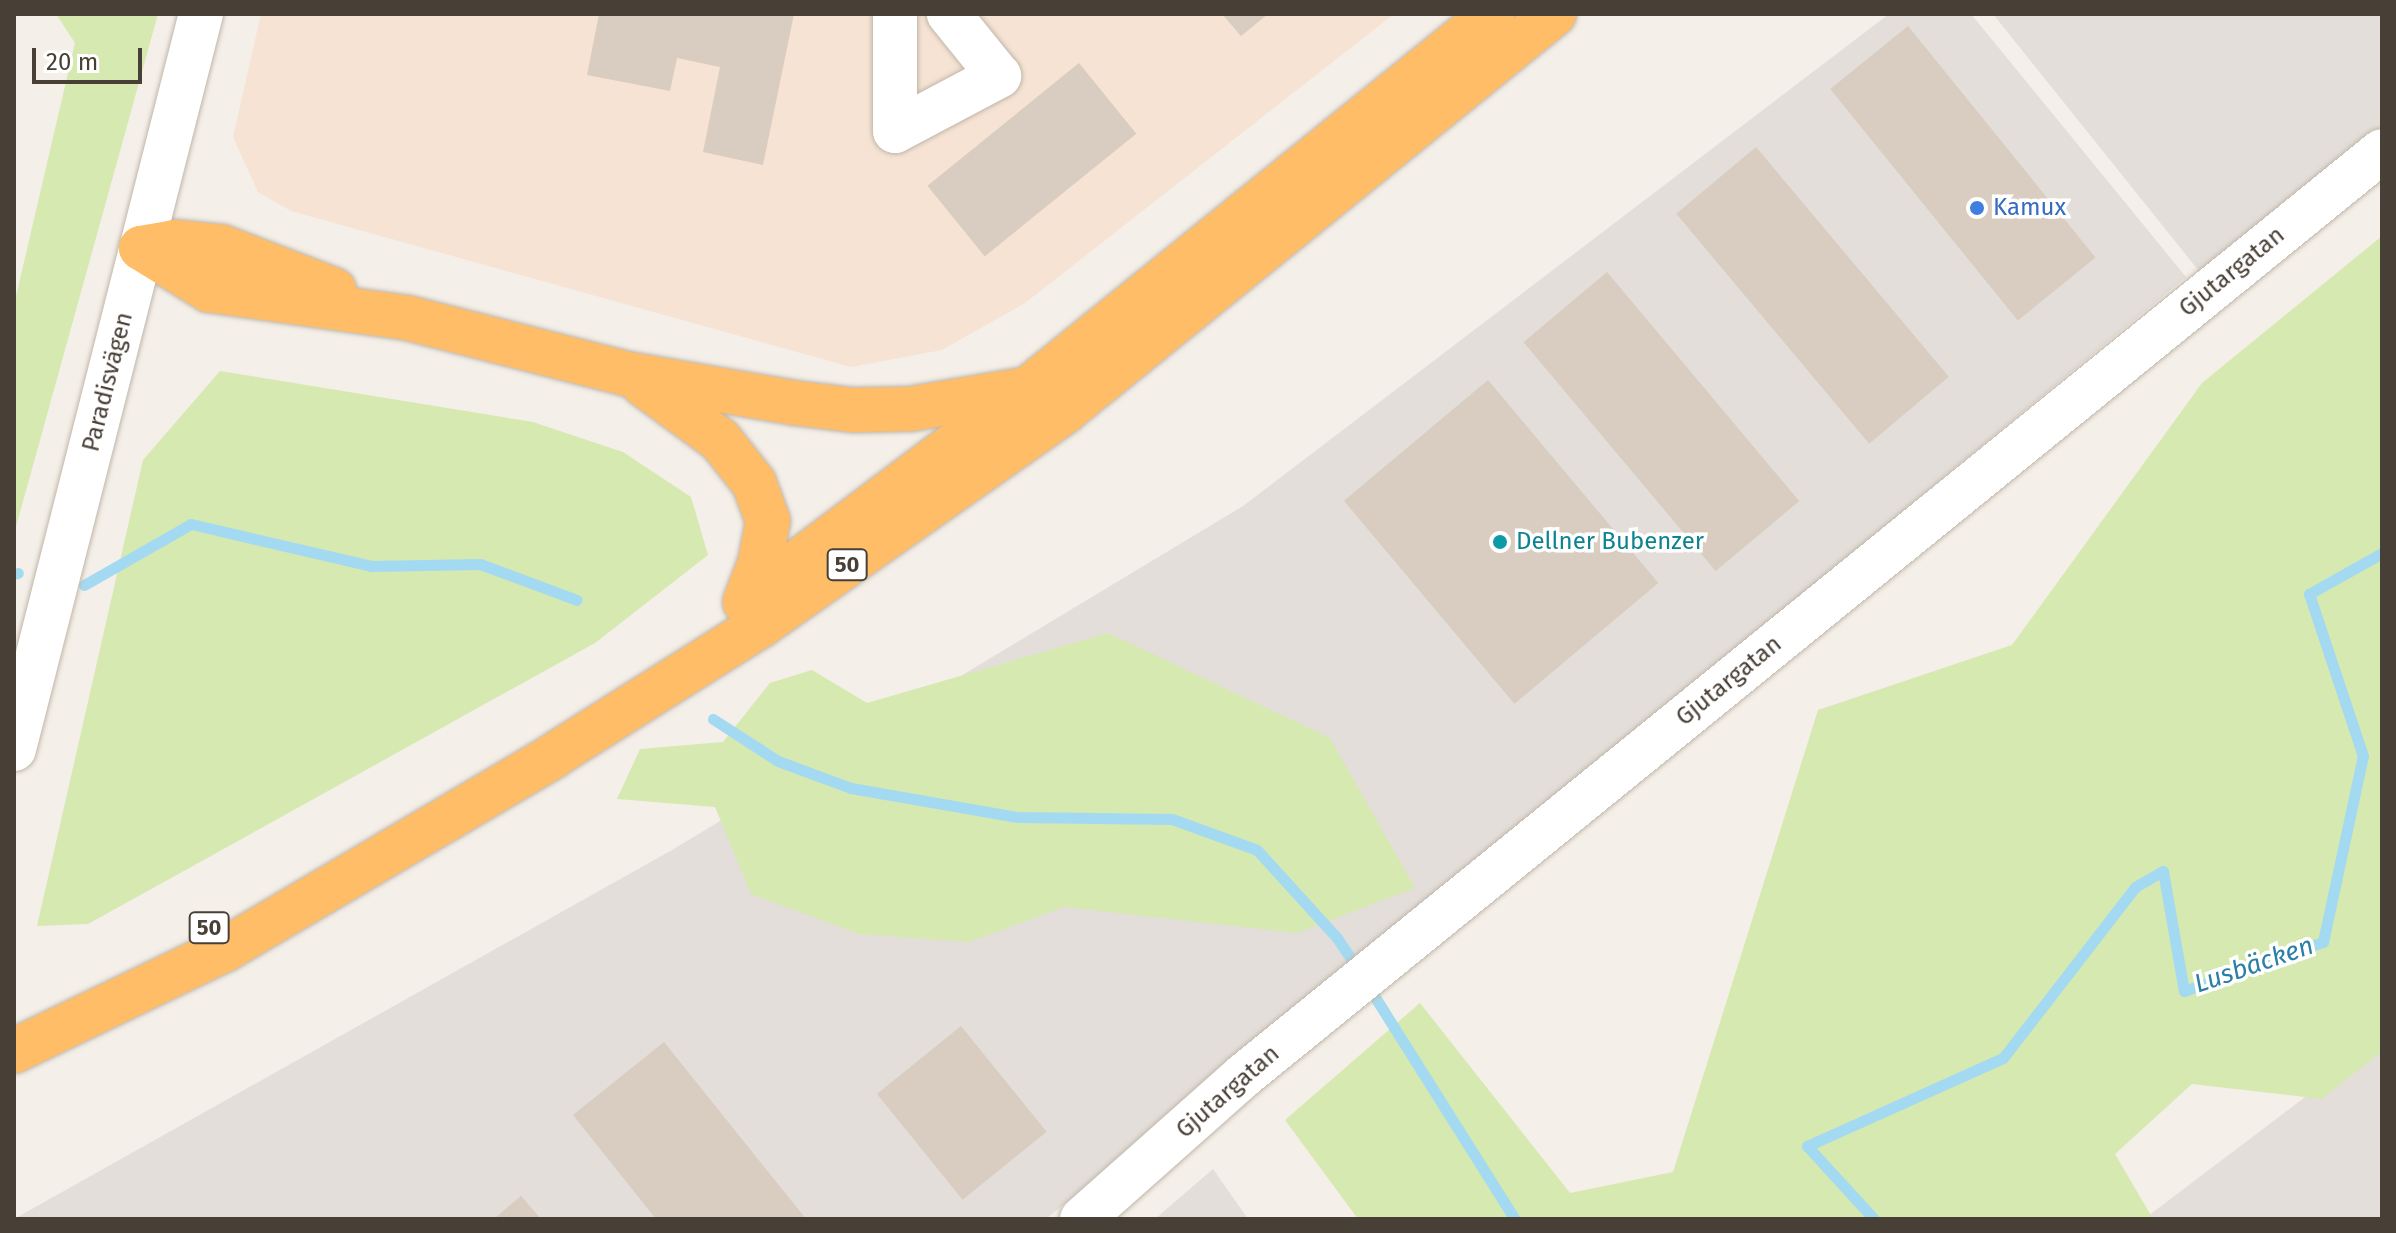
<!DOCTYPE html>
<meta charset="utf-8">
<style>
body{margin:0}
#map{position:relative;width:2396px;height:1233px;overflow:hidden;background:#f4efe8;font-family:"Fira Sans",sans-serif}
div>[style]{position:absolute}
.commercial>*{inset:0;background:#f6e3d3}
.industrial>*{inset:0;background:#e3ded9}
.green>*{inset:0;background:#d5e9b0}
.stream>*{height:11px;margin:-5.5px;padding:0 5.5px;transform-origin:5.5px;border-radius:5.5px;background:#a4daf1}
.building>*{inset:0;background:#d9ccc0;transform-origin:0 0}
.roads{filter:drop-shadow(0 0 2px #c0b6aa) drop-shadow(0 0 2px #c0b6aa)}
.minor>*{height:44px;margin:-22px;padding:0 22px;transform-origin:22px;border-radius:22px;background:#fff}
.highway>*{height:44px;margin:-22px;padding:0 22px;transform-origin:22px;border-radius:22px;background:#ffbd68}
.dots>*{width:22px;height:22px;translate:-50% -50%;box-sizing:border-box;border:4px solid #fff;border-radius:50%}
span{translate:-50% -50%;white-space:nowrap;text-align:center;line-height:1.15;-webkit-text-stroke:7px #fff;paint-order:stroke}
.shield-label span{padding:2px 6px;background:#fff;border:2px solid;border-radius:6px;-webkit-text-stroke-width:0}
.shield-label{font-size:22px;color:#483f36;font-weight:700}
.shop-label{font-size:24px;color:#366cbe}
.left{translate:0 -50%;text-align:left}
.street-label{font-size:24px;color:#483f36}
.culture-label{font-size:24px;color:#0d838f}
.water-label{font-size:26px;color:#2b7ea5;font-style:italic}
.frame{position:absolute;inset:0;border:16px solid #483f36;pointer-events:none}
.scale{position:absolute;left:32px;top:48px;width:110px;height:36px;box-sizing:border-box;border:4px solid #483f36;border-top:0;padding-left:10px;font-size:24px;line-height:28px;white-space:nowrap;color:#483f36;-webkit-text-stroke:6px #fff;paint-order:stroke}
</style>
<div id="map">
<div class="commercial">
<div style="clip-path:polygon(261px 14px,1394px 14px,1025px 303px,942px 350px,851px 367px,291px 211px,258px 192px,233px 137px)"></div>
</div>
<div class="industrial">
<div style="clip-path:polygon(1889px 14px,1971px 14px,2186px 277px,1046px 1219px,14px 1219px,672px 850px,1243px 506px)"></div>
<div style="clip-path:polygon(1993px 14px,2382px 14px,2382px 138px,2203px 276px)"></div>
<div style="clip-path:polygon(2382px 1039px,2382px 1219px,2144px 1219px)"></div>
<div style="clip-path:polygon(1213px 1169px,1248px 1219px,1155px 1219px)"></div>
</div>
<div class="green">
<div style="clip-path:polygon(56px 14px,158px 14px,14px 534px,14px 305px,75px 43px)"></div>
<div style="clip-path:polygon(2382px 236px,2382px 1051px,2322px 1099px,2192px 1084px,2115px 1154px,2153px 1219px,1358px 1219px,1285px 1120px,1420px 1003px,1570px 1193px,1673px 1172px,1818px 710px,2012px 645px,2202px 383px)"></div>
<div style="clip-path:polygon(220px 371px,533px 422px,623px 452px,691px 497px,708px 555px,595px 643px,88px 924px,37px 926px,143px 460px)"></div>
<div style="clip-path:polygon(1108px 633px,1330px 738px,1415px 888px,1297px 933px,1064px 907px,969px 942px,859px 934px,751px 894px,715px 807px,617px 799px,640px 749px,723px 742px,770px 683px,812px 670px,867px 703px)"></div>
</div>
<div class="stream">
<div style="left:14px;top:574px;width:4px;rotate:-14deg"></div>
<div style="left:84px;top:585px;width:123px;rotate:-29.7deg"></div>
<div style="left:191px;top:524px;width:185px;rotate:13.1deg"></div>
<div style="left:371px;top:566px;width:109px;rotate:-1.1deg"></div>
<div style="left:480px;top:564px;width:103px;rotate:20.4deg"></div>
<div style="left:713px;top:719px;width:77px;rotate:32.9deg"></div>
<div style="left:778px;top:761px;width:78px;rotate:20.3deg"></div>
<div style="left:851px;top:788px;width:169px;rotate:9.9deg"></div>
<div style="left:1018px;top:817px;width:154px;rotate:0.7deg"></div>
<div style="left:1172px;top:819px;width:90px;rotate:20deg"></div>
<div style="left:1257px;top:850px;width:119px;rotate:47.7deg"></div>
<div style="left:1337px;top:938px;width:40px;rotate:56deg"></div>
<div style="left:1368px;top:986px;width:275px;rotate:57.8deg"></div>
<div style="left:1874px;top:1219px;width:99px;rotate:-132.5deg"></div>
<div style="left:1807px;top:1146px;width:215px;rotate:-24.2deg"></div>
<div style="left:2003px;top:1058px;width:216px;rotate:-52.3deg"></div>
<div style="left:2135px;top:887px;width:32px;rotate:-30deg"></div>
<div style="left:2163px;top:871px;width:122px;rotate:80.1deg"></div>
<div style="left:2184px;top:991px;width:147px;rotate:-19.4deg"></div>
<div style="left:2323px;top:942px;width:190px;rotate:-77.9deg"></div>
<div style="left:2363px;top:756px;width:171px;rotate:-108.4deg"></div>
<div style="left:2309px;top:594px;width:84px;rotate:-29.3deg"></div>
</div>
<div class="building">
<div style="clip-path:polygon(599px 14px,794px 14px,763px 165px,703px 152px,720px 67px,677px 58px,670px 91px,587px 75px)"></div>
<div style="clip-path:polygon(1222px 14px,1268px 14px,1241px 36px)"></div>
<div style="left:1908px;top:26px;width:298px;height:100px;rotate:51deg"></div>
<div style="left:1079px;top:63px;width:91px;height:195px;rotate:51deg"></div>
<div style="left:1756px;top:147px;width:300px;height:104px;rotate:50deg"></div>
<div style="left:1607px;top:272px;width:299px;height:109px;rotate:50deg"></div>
<div style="left:1488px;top:380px;width:265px;height:188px;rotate:50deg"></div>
<div style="left:961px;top:1026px;width:136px;height:108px;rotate:51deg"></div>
<div style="clip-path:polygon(664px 1042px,806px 1219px,656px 1219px,573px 1115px)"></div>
<div style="clip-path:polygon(521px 1196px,541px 1219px,494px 1219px)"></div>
</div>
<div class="roads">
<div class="minor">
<div style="left:895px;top:14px;width:117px;rotate:90deg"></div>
<div style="left:895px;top:131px;width:118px;rotate:-27.9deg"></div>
<div style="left:999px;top:76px;width:80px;rotate:-128.9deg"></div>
<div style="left:14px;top:749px;width:758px;rotate:-75.73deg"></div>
<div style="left:1082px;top:1219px;width:215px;rotate:-41.6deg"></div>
<div style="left:1243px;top:1076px;width:1467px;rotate:-39.08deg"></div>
</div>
<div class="highway">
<div style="left:141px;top:248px;width:80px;rotate:31.7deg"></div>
<div style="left:209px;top:290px;width:201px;rotate:8deg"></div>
<div style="left:408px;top:318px;width:226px;rotate:14.3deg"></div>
<div style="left:627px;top:374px;width:170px;rotate:9.8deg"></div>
<div style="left:795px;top:403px;width:58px;rotate:6.9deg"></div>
<div style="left:853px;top:410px;width:57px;rotate:-1deg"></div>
<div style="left:910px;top:409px;width:114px;rotate:-9.6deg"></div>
<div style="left:141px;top:248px;width:34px;rotate:-10deg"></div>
<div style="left:174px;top:242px;width:48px;rotate:5.9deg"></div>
<div style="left:222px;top:247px;width:120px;rotate:21deg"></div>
<div style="left:643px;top:384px;width:95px;rotate:36deg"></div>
<div style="left:720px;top:440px;width:55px;rotate:51.7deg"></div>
<div style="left:754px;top:483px;width:40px;rotate:69.8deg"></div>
<div style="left:768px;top:521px;width:43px;rotate:100.8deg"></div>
<div style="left:760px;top:563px;width:42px;rotate:111deg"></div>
<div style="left:783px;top:573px;width:306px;rotate:-36.9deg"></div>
<div style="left:1028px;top:389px;width:597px;rotate:-38.94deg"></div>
<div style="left:14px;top:1051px;width:235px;rotate:-25.7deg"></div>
<div style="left:226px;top:949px;width:380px;rotate:-30.5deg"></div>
<div style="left:553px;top:756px;width:246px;rotate:-32.2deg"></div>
<div style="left:761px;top:625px;width:372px;rotate:-35.1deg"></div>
<div style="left:1065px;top:411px;width:630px;rotate:-39.07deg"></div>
</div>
</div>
<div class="dots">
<div style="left:1977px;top:208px;background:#3f7fe0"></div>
<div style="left:1500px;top:542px;background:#0f9aa8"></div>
</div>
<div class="shield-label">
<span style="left:847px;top:565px">50</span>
<span style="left:209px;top:928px">50</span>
</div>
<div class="shop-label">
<span class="left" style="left:1993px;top:208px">Kamux</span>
</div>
<div class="street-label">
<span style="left:2232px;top:272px;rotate:-39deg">Gjutargatan</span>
<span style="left:108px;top:382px;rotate:-76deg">Paradisvägen</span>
<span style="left:1729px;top:681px;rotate:-39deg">Gjutargatan</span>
<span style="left:1228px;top:1092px;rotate:-41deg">Gjutargatan</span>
</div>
<div class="culture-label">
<span class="left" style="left:1516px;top:542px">Dellner Bubenzer</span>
</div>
<div class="water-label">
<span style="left:2254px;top:965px;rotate:-19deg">Lusbäcken</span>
</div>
<div class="frame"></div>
<div class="scale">20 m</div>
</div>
